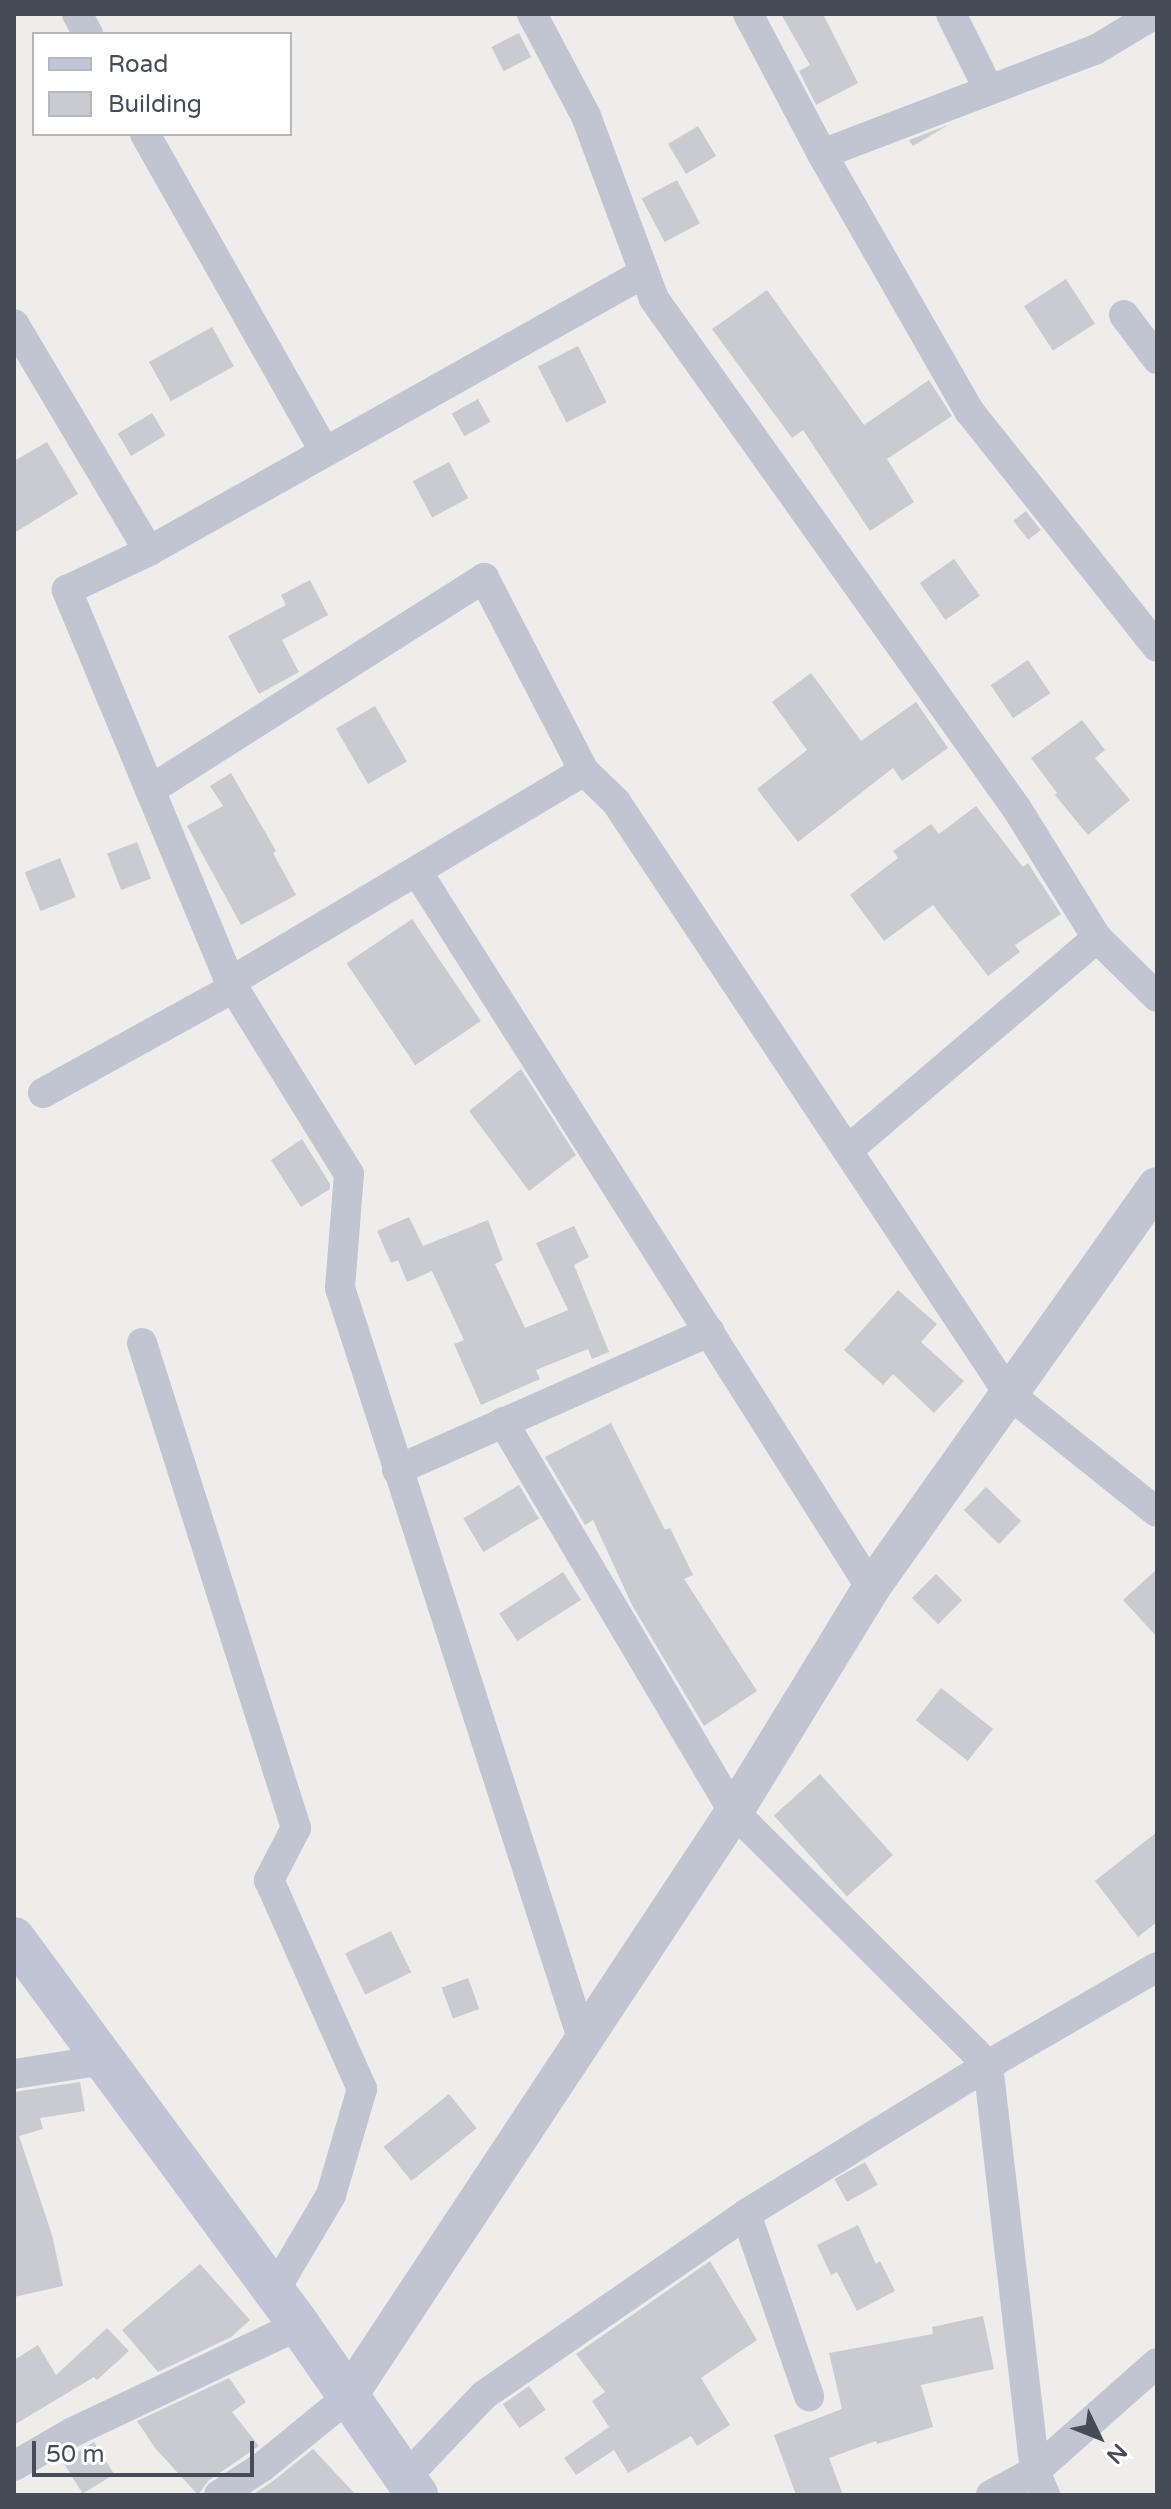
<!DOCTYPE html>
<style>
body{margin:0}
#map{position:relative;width:1171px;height:2509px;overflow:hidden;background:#efecec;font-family:"Varela Round",sans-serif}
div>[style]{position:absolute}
.building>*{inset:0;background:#cacad1;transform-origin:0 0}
.minor>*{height:30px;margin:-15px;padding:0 15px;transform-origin:15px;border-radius:15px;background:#c0c5d1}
.tertiary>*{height:38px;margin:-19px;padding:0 19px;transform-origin:19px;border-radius:19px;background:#c0c5d1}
.secondary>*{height:42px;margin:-21px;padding:0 21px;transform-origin:21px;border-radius:21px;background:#bfc5d4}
span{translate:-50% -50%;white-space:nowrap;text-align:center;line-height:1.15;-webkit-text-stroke:7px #fff;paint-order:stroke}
.frame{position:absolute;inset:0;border:16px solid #464b58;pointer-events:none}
.legend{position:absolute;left:32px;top:32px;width:260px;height:104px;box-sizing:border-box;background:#fff;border:2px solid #b5b7bc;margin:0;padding:10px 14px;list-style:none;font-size:24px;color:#464b58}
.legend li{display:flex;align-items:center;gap:16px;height:40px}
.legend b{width:40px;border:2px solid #b5b7bc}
.north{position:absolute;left:1059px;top:2397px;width:80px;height:80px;-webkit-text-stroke:6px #fff;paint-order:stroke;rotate:133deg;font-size:22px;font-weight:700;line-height:32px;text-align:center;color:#464b58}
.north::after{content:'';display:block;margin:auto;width:28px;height:36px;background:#464b58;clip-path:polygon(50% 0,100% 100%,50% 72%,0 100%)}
.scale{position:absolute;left:32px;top:2441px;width:222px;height:36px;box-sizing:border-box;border:4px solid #464b58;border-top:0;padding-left:10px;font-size:24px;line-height:28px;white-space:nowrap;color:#464b58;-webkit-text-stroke:6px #fff;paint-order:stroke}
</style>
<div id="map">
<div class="building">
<div style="clip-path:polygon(781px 14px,823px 14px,858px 83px,816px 105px,799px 71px,810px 65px)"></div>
<div style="left:519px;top:33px;width:27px;height:31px;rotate:63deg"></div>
<div style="clip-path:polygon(948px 125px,913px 146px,909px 140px)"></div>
<div style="left:698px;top:126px;width:35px;height:35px;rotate:59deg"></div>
<div style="left:677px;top:180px;width:49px;height:40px;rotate:62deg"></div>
<div style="left:1066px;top:279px;width:53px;height:50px;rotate:57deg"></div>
<div style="clip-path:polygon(767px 290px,864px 425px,929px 380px,952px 416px,887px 459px,914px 502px,870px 531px,803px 430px,792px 438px,712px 329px)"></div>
<div style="left:212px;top:327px;width:45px;height:72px;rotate:61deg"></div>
<div style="left:578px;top:346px;width:63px;height:45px;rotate:63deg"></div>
<div style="left:478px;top:399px;width:26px;height:30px;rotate:61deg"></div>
<div style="left:152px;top:413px;width:26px;height:40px;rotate:59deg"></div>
<div style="clip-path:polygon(47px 442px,78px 494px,14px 533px,14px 461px)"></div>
<div style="left:449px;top:462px;width:41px;height:41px;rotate:62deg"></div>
<div style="left:1026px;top:511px;width:24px;height:16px;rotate:52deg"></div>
<div style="left:954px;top:559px;width:45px;height:42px;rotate:55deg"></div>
<div style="clip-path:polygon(310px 580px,328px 615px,282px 640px,299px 672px,259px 694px,228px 636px,286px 605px,281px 595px)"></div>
<div style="left:1028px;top:660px;width:40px;height:45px;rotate:56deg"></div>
<div style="clip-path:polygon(811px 673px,861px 741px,916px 702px,948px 748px,902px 781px,893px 768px,798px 842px,757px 789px,807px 750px,772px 702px)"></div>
<div style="left:375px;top:706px;width:64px;height:45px;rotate:60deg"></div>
<div style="clip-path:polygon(1082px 720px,1105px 750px,1095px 758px,1130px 800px,1088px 835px,1055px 795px,1057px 793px,1031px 758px)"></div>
<div style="clip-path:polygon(231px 773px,276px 851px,273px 853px,296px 895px,241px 925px,187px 826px,223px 806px,210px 786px)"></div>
<div style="clip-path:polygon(976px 806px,1023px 867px,1028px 863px,1061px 914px,1015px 945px,1020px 952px,988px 976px,933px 905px,884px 941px,850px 895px,898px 858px,893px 851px,931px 824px,939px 834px)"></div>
<div style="left:137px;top:842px;width:39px;height:32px;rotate:69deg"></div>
<div style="left:60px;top:858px;width:42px;height:38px;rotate:68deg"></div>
<div style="left:412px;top:919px;width:123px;height:79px;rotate:56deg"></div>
<div style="clip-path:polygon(521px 1069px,576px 1155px,529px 1191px,469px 1111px)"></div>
<div style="clip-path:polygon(302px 1139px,330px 1184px,330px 1189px,301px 1207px,271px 1160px)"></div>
<div style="clip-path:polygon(409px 1217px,423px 1246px,488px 1220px,503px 1260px,495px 1264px,525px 1328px,568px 1310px,536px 1243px,574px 1226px,589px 1257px,574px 1265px,609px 1352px,592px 1359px,588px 1349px,536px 1370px,540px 1379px,481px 1405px,454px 1344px,464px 1340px,432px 1271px,407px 1282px,398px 1260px,391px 1263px,377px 1231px)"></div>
<div style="clip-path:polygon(898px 1290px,937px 1324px,921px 1342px,964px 1381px,934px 1413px,893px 1374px,883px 1385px,844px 1350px)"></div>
<div style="clip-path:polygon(611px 1423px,665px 1530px,670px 1528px,693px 1575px,684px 1579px,757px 1691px,704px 1726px,632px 1605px,593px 1520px,585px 1525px,545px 1457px)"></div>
<div style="left:519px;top:1485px;width:39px;height:65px;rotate:59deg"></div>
<div style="left:986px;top:1487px;width:49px;height:32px;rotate:44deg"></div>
<div style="clip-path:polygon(1157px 1569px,1157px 1637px,1123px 1600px)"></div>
<div style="left:563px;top:1572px;width:33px;height:76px;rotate:57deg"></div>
<div style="left:936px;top:1574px;width:37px;height:34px;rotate:45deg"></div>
<div style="left:941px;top:1688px;width:66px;height:41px;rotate:38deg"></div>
<div style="left:820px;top:1774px;width:109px;height:62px;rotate:48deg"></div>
<div style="clip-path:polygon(1157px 1832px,1157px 1922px,1138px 1937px,1095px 1881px)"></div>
<div style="left:391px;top:1931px;width:46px;height:51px;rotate:64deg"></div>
<div style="left:468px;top:1978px;width:33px;height:28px;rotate:70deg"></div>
<div style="clip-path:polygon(80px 2082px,85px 2111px,40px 2118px,43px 2129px,19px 2136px,52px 2235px,63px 2286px,14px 2297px,14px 2092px)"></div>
<div style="left:449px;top:2094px;width:44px;height:84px;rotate:51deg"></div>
<div style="left:865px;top:2162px;width:26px;height:35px;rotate:61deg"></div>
<div style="clip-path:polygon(858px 2225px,876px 2264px,880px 2261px,895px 2291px,857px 2311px,837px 2272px,831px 2275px,817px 2245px)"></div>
<div style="clip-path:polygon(710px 2261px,757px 2340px,701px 2378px,730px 2425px,697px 2446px,691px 2436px,628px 2473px,614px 2450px,576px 2475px,564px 2458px,609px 2427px,592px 2401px,605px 2392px,576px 2354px)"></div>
<div style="clip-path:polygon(200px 2264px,250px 2320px,231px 2337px,158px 2372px,122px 2330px)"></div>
<div style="clip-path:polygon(983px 2316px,994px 2369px,921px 2385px,933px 2427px,877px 2444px,876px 2441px,829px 2458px,843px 2495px,796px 2495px,774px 2435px,842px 2409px,829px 2353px,933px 2334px,932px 2327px)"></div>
<div style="clip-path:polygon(107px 2328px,129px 2351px,97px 2380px,94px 2377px,14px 2425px,14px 2360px,38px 2345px,56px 2375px)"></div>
<div style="clip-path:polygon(229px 2378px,246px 2402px,232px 2412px,259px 2446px,209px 2480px,198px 2495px,155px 2448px,137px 2421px)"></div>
<div style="left:529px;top:2386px;width:29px;height:32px;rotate:55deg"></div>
<div style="left:94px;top:2442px;width:38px;height:37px;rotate:58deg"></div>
<div style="clip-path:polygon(313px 2449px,356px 2495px,252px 2495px,273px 2481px)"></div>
</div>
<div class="minor">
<div style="left:77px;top:14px;width:23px;rotate:61deg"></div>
<div style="left:532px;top:14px;width:115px;rotate:62.1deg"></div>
<div style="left:586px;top:116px;width:195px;rotate:69.6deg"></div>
<div style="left:654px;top:299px;width:626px;rotate:54.56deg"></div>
<div style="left:1017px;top:809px;width:152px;rotate:58.2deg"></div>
<div style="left:1097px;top:938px;width:84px;rotate:44.5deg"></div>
<div style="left:748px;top:14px;width:158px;rotate:62.1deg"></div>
<div style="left:822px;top:154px;width:297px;rotate:60.2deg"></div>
<div style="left:970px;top:412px;width:300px;rotate:51.5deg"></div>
<div style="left:951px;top:14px;width:85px;rotate:63.4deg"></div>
<div style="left:145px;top:134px;width:364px;rotate:60.5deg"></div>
<div style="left:822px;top:154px;width:292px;rotate:-20.9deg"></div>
<div style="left:1095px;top:50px;width:70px;rotate:-31deg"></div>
<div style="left:1124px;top:315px;width:55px;rotate:53.1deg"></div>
<div style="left:14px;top:324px;width:264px;rotate:59.3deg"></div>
<div style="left:150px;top:790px;width:396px;rotate:-32.4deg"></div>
<div style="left:484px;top:578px;width:217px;rotate:62.6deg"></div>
<div style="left:584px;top:771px;width:45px;rotate:44.1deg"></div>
<div style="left:616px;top:802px;width:711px;rotate:56.42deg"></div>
<div style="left:1009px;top:1394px;width:189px;rotate:38.6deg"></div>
<div style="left:418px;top:873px;width:846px;rotate:57.64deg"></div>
<div style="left:230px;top:982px;width:412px;rotate:-30.8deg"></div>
<div style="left:43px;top:1093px;width:217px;rotate:-28.9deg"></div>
<div style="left:849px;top:1149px;width:326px;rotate:-40.4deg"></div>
<div style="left:142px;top:1343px;width:509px;rotate:72.38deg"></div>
<div style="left:296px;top:1828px;width:59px;rotate:117.4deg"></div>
<div style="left:269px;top:1880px;width:229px;rotate:66deg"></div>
<div style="left:362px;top:2089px;width:110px;rotate:106.3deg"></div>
<div style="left:331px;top:2195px;width:114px;rotate:120.6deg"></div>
<div style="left:503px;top:1422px;width:453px;rotate:59.4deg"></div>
<div style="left:734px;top:1812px;width:359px;rotate:44.9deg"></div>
<div style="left:988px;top:2065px;width:409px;rotate:83.4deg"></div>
<div style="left:1035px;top:2471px;width:26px;rotate:67deg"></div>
<div style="left:397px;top:1470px;width:342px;rotate:-23.9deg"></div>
<div style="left:582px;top:2038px;width:788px;rotate:-107.88deg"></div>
<div style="left:340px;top:1288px;width:114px;rotate:-85.5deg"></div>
<div style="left:349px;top:1174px;width:226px;rotate:-121.8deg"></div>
<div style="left:230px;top:982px;width:425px;rotate:-112.6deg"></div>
<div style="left:67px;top:590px;width:91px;rotate:-25.4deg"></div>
<div style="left:149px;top:551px;width:568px;rotate:-29.32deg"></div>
<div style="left:14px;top:2074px;width:90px;rotate:-8.9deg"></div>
<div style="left:746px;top:2214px;width:193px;rotate:70.9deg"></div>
<div style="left:14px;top:2466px;width:68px;rotate:-30deg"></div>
<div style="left:73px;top:2432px;width:250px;rotate:-25.3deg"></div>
<div style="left:406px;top:2477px;width:113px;rotate:-46.4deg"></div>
<div style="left:484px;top:2395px;width:318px;rotate:-34.6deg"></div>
<div style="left:746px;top:2214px;width:284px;rotate:-31.6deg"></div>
<div style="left:988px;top:2065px;width:195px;rotate:-30.1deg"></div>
<div style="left:219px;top:2495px;width:51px;rotate:-33.1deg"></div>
<div style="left:262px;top:2467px;width:109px;rotate:-39.1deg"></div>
<div style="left:991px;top:2495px;width:50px;rotate:-28.6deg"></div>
<div style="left:1035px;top:2471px;width:163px;rotate:-41.5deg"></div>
</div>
<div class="tertiary">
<div style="left:347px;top:2398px;width:702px;rotate:-56.56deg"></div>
<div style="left:734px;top:1812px;width:263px;rotate:-58.5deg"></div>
<div style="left:871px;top:1588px;width:493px;rotate:-54.6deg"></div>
</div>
<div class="secondary">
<div style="left:14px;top:1938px;width:481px;rotate:53.6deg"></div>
<div style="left:299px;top:2325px;width:207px;rotate:55.2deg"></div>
</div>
<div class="frame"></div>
<ul class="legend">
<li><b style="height:10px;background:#bfc5d4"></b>Road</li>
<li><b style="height:22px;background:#cacad1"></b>Building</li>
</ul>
<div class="north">N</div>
<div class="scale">50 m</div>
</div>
